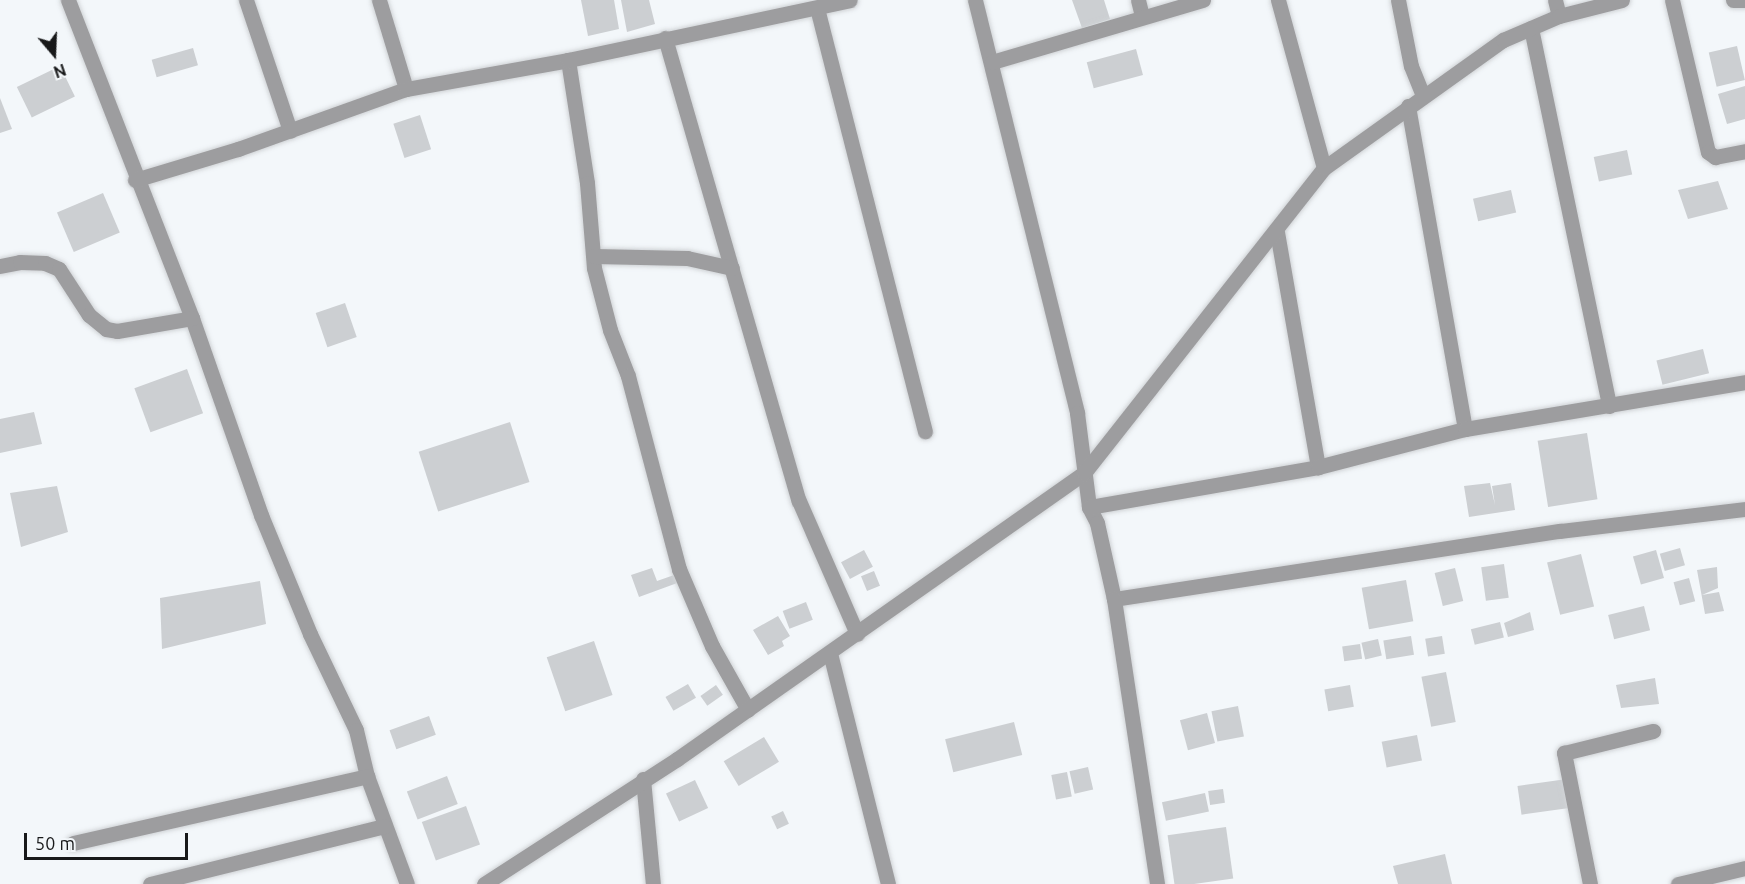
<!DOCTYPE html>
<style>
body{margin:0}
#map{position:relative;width:1745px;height:884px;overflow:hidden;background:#f3f7fa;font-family:Ubuntu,sans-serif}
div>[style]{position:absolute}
.building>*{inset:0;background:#cccfd2;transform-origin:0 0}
.roads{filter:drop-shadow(0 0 2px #d0d3d6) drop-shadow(0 0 2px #d0d3d6)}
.minor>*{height:15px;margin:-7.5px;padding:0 7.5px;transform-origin:7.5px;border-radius:7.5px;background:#9d9d9f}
.tertiary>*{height:15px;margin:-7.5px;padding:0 7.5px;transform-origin:7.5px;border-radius:7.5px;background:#9d9d9f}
span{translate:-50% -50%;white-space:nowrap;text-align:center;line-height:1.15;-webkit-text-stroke:6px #f3f7fa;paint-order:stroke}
.north{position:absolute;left:24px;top:24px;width:60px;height:60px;-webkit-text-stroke:4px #f3f7fa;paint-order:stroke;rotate:161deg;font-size:16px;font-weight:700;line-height:24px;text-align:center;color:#18191a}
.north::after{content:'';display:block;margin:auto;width:21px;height:27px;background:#18191a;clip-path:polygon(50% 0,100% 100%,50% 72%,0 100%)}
.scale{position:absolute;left:24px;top:833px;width:164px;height:27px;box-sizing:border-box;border:3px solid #18191a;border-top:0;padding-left:8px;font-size:18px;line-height:21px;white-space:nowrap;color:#18191a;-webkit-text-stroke:4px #f3f7fa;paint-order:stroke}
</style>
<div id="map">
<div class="building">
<div style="clip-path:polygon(581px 0,614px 0,619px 29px,588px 36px)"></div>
<div style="clip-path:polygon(621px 0,649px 0,655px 24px,627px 32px)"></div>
<div style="clip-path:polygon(1072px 0,1104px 0,1110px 19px,1082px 28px)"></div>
<div style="left:1737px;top:46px;width:35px;height:29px;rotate:77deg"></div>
<div style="left:193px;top:48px;width:18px;height:43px;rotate:74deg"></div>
<div style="left:1136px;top:49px;width:27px;height:51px;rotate:75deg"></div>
<div style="left:60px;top:66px;width:34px;height:48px;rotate:64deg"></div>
<div style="clip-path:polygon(1745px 86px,1745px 119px,1727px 124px,1718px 94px)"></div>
<div style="clip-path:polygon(0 98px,12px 129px,0 133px)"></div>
<div style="left:420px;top:115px;width:36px;height:28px;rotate:72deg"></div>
<div style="left:1627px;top:150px;width:25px;height:34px;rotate:78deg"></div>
<div style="clip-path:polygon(1718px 181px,1728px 209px,1688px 219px,1678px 190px)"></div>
<div style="left:1511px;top:190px;width:23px;height:39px;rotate:77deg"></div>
<div style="left:103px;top:193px;width:43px;height:50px;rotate:67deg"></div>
<div style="left:345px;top:303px;width:36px;height:31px;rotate:71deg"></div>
<div style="left:1703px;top:349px;width:25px;height:48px;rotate:76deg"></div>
<div style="left:187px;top:369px;width:47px;height:56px;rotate:70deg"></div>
<div style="clip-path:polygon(34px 412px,42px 444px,0 453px,0 419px)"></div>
<div style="left:510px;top:422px;width:63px;height:96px;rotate:72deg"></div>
<div style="left:1587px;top:433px;width:67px;height:50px;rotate:81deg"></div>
<div style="clip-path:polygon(1490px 483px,1495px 505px,1492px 486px,1511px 483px,1515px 510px,1469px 517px,1464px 486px)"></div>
<div style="clip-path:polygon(57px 486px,68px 532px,21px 547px,10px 493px)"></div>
<div style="left:1680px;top:548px;width:18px;height:21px;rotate:74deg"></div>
<div style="left:864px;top:550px;width:19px;height:26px;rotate:62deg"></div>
<div style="left:1656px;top:550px;width:29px;height:24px;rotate:74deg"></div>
<div style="left:1581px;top:554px;width:54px;height:35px;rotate:76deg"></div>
<div style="left:1504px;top:564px;width:34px;height:23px;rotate:82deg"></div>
<div style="clip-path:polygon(1717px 567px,1718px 588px,1702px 595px,1719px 592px,1724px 611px,1705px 614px,1697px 570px)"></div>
<div style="clip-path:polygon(652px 568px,657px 581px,677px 574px,680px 582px,639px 597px,631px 575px)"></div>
<div style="left:1455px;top:568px;width:34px;height:21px;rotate:76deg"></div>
<div style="left:874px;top:571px;width:16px;height:14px;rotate:68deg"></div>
<div style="left:1689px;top:578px;width:24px;height:16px;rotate:75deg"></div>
<div style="left:1406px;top:580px;width:42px;height:45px;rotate:80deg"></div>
<div style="clip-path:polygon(260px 581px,266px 624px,162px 649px,160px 598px)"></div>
<div style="left:806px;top:602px;width:19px;height:25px;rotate:69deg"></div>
<div style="left:1644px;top:606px;width:25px;height:37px;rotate:76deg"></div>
<div style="clip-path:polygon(1530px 612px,1534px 630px,1508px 637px,1504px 623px)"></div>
<div style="clip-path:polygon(778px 616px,790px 636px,782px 641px,784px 646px,768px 655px,753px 630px)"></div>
<div style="left:1500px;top:622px;width:16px;height:30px;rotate:76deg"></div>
<div style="left:1411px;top:636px;width:19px;height:28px;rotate:81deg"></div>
<div style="left:1442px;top:636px;width:18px;height:17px;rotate:81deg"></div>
<div style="left:1378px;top:639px;width:17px;height:17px;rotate:77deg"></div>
<div style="left:594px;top:641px;width:57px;height:50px;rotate:71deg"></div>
<div style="left:1360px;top:644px;width:15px;height:18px;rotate:82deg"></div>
<div style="left:1446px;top:672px;width:51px;height:25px;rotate:79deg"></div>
<div style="clip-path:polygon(1655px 678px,1659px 704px,1621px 708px,1616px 685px)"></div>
<div style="left:688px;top:684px;width:16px;height:26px;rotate:60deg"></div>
<div style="left:716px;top:685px;width:12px;height:19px;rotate:55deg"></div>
<div style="left:1350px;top:685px;width:22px;height:26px;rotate:80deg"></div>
<div style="left:1238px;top:706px;width:31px;height:27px;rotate:79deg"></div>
<div style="left:1207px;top:713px;width:31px;height:28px;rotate:75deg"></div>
<div style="left:429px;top:716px;width:20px;height:42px;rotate:70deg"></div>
<div style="left:1014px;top:722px;width:34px;height:71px;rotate:76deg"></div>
<div style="left:1417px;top:735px;width:26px;height:36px;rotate:79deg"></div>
<div style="left:764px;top:737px;width:29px;height:47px;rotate:59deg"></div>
<div style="left:1088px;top:767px;width:23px;height:19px;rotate:77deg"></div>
<div style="left:1067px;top:772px;width:25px;height:16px;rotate:79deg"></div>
<div style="left:447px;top:776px;width:30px;height:43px;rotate:69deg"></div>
<div style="left:1567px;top:779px;width:29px;height:50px;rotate:82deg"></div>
<div style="left:695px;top:780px;width:31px;height:32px;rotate:65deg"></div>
<div style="left:1223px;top:789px;width:14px;height:15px;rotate:82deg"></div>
<div style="left:1205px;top:793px;width:19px;height:44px;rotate:78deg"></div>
<div style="left:466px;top:806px;width:41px;height:47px;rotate:70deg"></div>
<div style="left:783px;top:811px;width:14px;height:13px;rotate:65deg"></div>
<div style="left:1226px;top:827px;width:52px;height:59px;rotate:82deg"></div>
<div style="clip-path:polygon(1445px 854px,1452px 884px,1398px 884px,1393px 866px)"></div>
</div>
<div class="roads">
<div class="minor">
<div style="left:68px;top:0;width:341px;rotate:68.7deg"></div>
<div style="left:192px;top:318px;width:209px;rotate:70.7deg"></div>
<div style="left:261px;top:515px;width:129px;rotate:67.6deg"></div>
<div style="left:310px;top:634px;width:106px;rotate:64.4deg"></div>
<div style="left:356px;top:730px;width:47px;rotate:76.6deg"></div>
<div style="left:367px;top:776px;width:115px;rotate:69.7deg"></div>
<div style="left:246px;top:0;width:138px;rotate:71.4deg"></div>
<div style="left:379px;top:0;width:93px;rotate:73.1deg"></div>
<div style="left:975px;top:0;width:425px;rotate:76.1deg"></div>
<div style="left:1077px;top:413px;width:95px;rotate:82.7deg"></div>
<div style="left:1089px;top:507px;width:18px;rotate:63deg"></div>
<div style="left:1097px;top:523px;width:78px;rotate:77.4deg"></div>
<div style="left:1114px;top:599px;width:451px;rotate:-8.7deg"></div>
<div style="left:1560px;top:531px;width:186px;rotate:-6.8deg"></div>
<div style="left:1138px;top:0;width:16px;rotate:76deg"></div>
<div style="left:1278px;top:0;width:174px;rotate:74.7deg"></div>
<div style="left:1398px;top:0;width:67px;rotate:78.9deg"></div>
<div style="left:1411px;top:66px;width:31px;rotate:68deg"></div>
<div style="left:1555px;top:0;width:16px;rotate:76deg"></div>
<div style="left:1672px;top:0;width:156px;rotate:76.7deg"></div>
<div style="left:1708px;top:152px;width:9px;rotate:36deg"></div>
<div style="left:1715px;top:157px;width:31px;rotate:-11deg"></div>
<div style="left:817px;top:8px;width:437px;rotate:75.7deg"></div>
<div style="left:1531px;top:28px;width:386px;rotate:78.3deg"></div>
<div style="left:665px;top:38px;width:482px;rotate:73.9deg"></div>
<div style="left:799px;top:501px;width:145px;rotate:66.4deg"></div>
<div style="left:568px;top:60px;width:124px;rotate:81.2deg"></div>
<div style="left:587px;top:183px;width:85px;rotate:85.3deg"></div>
<div style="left:594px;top:268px;width:64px;rotate:75.5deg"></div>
<div style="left:610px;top:330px;width:49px;rotate:68.6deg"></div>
<div style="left:628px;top:376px;width:200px;rotate:75.2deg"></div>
<div style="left:679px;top:569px;width:84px;rotate:66.8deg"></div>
<div style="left:712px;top:646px;width:73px;rotate:60.6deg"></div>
<div style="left:992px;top:62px;width:220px;rotate:-16.4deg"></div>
<div style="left:1408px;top:106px;width:328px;rotate:80deg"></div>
<div style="left:135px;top:180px;width:108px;rotate:-16.8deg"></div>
<div style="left:238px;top:149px;width:178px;rotate:-19.7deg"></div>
<div style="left:406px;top:89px;width:165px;rotate:-10.1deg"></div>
<div style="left:568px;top:60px;width:288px;rotate:-12deg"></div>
<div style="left:1277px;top:232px;width:239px;rotate:80.1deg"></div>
<div style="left:594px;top:256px;width:93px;rotate:1.2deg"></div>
<div style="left:687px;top:258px;width:46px;rotate:12.5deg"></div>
<div style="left:0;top:266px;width:20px;rotate:-11deg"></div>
<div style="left:20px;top:262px;width:25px;rotate:2deg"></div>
<div style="left:45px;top:263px;width:15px;rotate:23deg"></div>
<div style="left:59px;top:269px;width:55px;rotate:56.9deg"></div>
<div style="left:89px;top:315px;width:22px;rotate:39deg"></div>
<div style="left:106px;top:329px;width:11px;rotate:10deg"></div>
<div style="left:117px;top:331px;width:76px;rotate:-9.8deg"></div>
<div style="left:1089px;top:507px;width:232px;rotate:-9.9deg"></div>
<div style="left:1318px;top:467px;width:152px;rotate:-14.5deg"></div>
<div style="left:1465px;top:429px;width:284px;rotate:-9.5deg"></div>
<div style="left:1114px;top:599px;width:288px;rotate:81.4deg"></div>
<div style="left:830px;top:653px;width:238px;rotate:75.9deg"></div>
<div style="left:643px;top:779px;width:105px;rotate:84.6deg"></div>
<div style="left:73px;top:843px;width:302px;rotate:-12.8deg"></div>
<div style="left:150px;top:884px;width:241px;rotate:-13.9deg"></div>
<div style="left:1590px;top:884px;width:134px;rotate:-101.2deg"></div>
<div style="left:1564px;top:753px;width:92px;rotate:-13.9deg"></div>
<div style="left:1678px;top:884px;width:69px;rotate:-13.4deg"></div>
</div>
<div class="tertiary">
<div style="left:1733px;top:0;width:12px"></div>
<div style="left:484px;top:884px;width:230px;rotate:-32.9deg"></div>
<div style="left:677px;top:759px;width:497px;rotate:-35.1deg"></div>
<div style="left:1084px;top:473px;width:388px;rotate:-51.8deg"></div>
<div style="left:1324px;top:168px;width:220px;rotate:-35.6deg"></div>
<div style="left:1503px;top:40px;width:61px;rotate:-23.2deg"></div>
<div style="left:1559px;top:16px;width:65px;rotate:-14.3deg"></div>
</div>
</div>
<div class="north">N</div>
<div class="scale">50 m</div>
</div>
